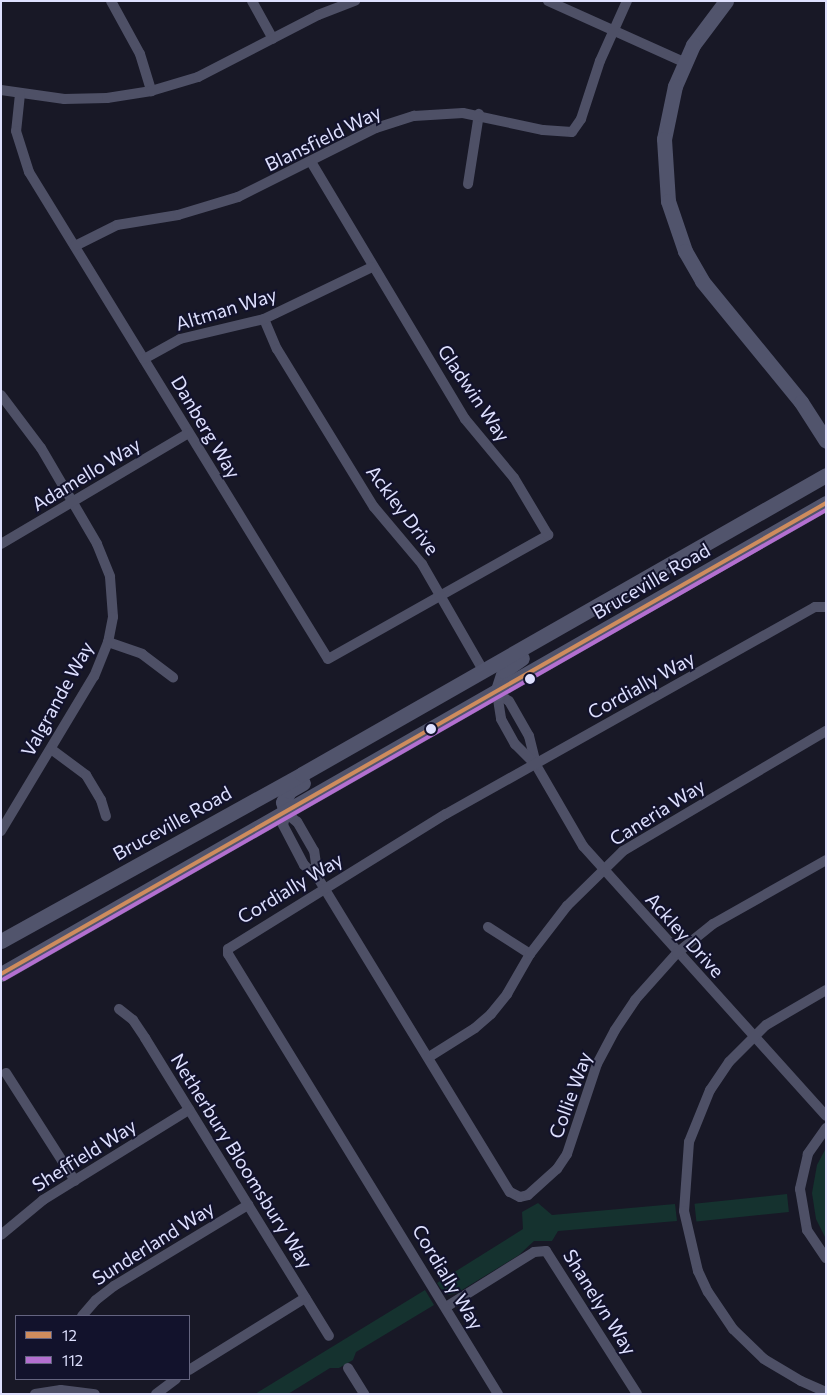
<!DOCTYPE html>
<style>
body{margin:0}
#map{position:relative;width:827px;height:1395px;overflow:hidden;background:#181826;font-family:Commissioner,sans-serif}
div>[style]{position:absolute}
.green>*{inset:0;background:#15322f;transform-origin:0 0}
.street>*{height:10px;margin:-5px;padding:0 5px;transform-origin:5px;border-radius:5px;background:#4e5066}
.secondary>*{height:15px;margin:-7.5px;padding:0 7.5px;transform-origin:7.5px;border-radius:7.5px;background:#51546c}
.bus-1>*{height:4px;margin:-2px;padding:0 2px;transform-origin:2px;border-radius:2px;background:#cf8c5d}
.bus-2>*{height:4px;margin:-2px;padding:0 2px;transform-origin:2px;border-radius:2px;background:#b36fd0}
.dots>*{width:14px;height:14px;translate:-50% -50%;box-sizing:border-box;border:2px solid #12122c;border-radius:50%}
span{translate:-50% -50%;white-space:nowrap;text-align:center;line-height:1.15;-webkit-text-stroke:4px #12122c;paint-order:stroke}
.street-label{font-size:19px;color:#dee0fe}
.frame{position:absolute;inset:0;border:2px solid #dee0fe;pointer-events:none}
.legend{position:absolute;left:15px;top:1315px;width:175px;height:65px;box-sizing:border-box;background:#12122c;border:1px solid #646480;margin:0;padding:6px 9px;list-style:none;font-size:15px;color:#dee0fe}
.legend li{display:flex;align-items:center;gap:10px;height:25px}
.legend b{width:25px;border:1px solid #646480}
</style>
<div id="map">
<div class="green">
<div style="clip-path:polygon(826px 1148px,826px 1239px,816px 1219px,812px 1193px,817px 1165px)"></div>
<div style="left:787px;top:1194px;width:18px;height:93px;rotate:84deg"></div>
<div style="clip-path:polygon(538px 1203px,552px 1215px,675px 1204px,677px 1221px,558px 1231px,552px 1241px,534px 1241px,519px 1255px,457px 1293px,449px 1295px,443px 1292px,437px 1283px,523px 1229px,522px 1212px)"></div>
<div style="clip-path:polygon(425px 1290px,434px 1305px,356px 1352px,353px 1360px,339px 1368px,330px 1368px,288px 1394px,255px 1394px)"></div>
</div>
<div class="street">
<div style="left:111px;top:1px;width:60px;rotate:61.3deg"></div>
<div style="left:140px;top:54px;width:39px;rotate:73deg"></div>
<div style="left:252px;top:1px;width:43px;rotate:61.1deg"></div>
<div style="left:548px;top:1px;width:149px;rotate:24.2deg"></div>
<div style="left:1px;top:90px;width:64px;rotate:8.1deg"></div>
<div style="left:64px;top:99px;width:43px;rotate:-1.3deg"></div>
<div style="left:107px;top:98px;width:45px;rotate:-9deg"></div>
<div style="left:151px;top:91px;width:49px;rotate:-16.6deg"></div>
<div style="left:198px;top:77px;width:135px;rotate:-27.3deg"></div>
<div style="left:318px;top:15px;width:40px;rotate:-21deg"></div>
<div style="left:20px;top:94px;width:37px;rotate:96deg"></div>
<div style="left:16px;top:131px;width:43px;rotate:72.4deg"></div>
<div style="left:29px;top:172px;width:571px;rotate:58.45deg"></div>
<div style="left:328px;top:659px;width:253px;rotate:-29.4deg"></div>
<div style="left:548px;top:535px;width:66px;rotate:-120.8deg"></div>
<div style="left:514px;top:478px;width:77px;rotate:-129.7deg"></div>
<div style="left:465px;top:419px;width:300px;rotate:-120.9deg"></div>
<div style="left:468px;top:184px;width:71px;rotate:-81.1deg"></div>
<div style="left:75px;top:246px;width:47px;rotate:-26.6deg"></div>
<div style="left:117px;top:225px;width:62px;rotate:-9.3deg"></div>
<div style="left:178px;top:215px;width:63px;rotate:-16.7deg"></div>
<div style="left:238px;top:197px;width:154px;rotate:-26.6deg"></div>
<div style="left:376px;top:128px;width:40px;rotate:-18deg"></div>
<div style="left:414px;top:116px;width:49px;rotate:-3.5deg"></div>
<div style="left:463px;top:113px;width:82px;rotate:12deg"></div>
<div style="left:543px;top:130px;width:29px;rotate:4deg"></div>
<div style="left:572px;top:132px;width:16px;rotate:-55deg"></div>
<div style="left:581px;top:119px;width:61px;rotate:-71.9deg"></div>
<div style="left:600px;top:61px;width:66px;rotate:-65.8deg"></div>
<div style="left:264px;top:319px;width:33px;rotate:67deg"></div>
<div style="left:277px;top:349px;width:185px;rotate:58.5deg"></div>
<div style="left:374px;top:507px;width:75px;rotate:49.9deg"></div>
<div style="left:422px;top:564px;width:122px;rotate:60.1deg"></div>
<div style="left:144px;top:359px;width:41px;rotate:-29.1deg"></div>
<div style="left:180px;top:339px;width:86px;rotate:-13.4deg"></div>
<div style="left:264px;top:319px;width:120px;rotate:-25.7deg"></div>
<div style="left:1px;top:395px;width:66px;rotate:53deg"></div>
<div style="left:41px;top:448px;width:111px;rotate:59.7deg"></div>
<div style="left:97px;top:544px;width:35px;rotate:68deg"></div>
<div style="left:110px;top:577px;width:40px;rotate:85.7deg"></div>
<div style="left:113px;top:617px;width:25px;rotate:101deg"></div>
<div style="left:108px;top:642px;width:37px;rotate:112deg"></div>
<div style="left:94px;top:676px;width:181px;rotate:121deg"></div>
<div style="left:1px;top:544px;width:218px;rotate:-30.6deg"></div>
<div style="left:108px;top:642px;width:36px;rotate:19deg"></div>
<div style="left:142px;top:654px;width:39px;rotate:37deg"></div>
<div style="left:497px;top:693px;width:14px;rotate:34deg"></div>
<div style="left:509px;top:701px;width:40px;rotate:60.3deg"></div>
<div style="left:529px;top:736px;width:30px;rotate:76deg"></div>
<div style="left:536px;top:765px;width:94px;rotate:59.9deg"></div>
<div style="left:583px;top:846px;width:363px;rotate:48deg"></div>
<div style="left:497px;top:693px;width:26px;rotate:81deg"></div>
<div style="left:501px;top:719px;width:29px;rotate:61deg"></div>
<div style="left:515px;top:744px;width:30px;rotate:45deg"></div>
<div style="left:51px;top:749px;width:44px;rotate:36.6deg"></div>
<div style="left:86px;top:775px;width:29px;rotate:59deg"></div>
<div style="left:101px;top:800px;width:17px;rotate:73deg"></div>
<div style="left:318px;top:878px;width:27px;rotate:-98deg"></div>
<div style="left:314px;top:851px;width:34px;rotate:-120deg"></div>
<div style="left:297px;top:822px;width:14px;rotate:-141deg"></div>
<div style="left:286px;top:813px;width:12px;rotate:104deg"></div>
<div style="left:283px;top:825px;width:45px;rotate:62.3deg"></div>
<div style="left:304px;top:865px;width:19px;rotate:43deg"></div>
<div style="left:318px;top:878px;width:368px;rotate:58.6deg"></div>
<div style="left:510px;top:1192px;width:11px;rotate:27deg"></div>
<div style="left:520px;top:1197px;width:8px;rotate:-14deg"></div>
<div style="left:528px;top:1195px;width:39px;rotate:-42deg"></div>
<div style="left:557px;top:1169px;width:18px;rotate:-56deg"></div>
<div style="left:567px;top:1154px;width:95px;rotate:-71.6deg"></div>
<div style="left:597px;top:1064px;width:38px;rotate:-62deg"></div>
<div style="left:615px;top:1030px;width:36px;rotate:-56deg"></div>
<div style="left:635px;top:1000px;width:63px;rotate:-48.2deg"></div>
<div style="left:677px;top:953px;width:46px;rotate:-38.9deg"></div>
<div style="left:713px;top:924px;width:130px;rotate:-29.5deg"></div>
<div style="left:488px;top:927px;width:50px;rotate:32.7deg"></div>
<div style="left:826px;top:990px;width:69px;rotate:149.7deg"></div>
<div style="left:766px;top:1025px;width:52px;rotate:135deg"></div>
<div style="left:729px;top:1062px;width:34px;rotate:124deg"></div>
<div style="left:710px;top:1090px;width:56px;rotate:112deg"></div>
<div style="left:689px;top:1142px;width:69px;rotate:94.1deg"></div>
<div style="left:684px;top:1211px;width:62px;rotate:76.9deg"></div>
<div style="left:698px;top:1271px;width:23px;rotate:65deg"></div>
<div style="left:708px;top:1292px;width:45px;rotate:56deg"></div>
<div style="left:733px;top:1329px;width:43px;rotate:44.1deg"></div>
<div style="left:764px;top:1359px;width:43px;rotate:30.7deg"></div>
<div style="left:801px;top:1381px;width:27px;rotate:24deg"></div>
<div style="left:119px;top:1009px;width:18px;rotate:38deg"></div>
<div style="left:133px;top:1020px;width:22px;rotate:56deg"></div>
<div style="left:145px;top:1038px;width:350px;rotate:58.3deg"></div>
<div style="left:429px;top:1057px;width:54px;rotate:-32.2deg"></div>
<div style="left:475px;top:1028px;width:21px;rotate:-41deg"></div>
<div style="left:491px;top:1014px;width:26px;rotate:-51deg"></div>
<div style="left:507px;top:994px;width:46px;rotate:-60.1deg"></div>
<div style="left:530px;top:954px;width:61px;rotate:-52.4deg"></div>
<div style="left:567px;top:906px;width:78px;rotate:-44.5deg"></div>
<div style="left:623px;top:851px;width:236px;rotate:-30.6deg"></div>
<div style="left:6px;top:1073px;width:128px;rotate:57.4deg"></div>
<div style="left:826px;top:1128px;width:32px;rotate:125deg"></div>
<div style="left:808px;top:1154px;width:36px;rotate:103deg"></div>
<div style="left:800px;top:1189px;width:42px;rotate:80.3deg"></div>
<div style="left:807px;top:1230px;width:34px;rotate:56deg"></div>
<div style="left:1px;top:1235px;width:55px;rotate:-39.8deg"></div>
<div style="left:43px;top:1200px;width:172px;rotate:-31.7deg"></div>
<div style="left:446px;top:1307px;width:104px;rotate:-32deg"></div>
<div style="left:534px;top:1252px;width:12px;rotate:-5deg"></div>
<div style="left:546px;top:1251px;width:169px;rotate:57.5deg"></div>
<div style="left:82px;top:1316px;width:21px;rotate:-49deg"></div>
<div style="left:96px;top:1300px;width:23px;rotate:-38deg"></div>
<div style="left:114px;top:1286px;width:157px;rotate:-31.2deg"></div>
<div style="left:348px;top:1368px;width:31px;rotate:58deg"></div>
<div style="left:189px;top:1370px;width:137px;rotate:-31.8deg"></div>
<div style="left:35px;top:1394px;width:26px;rotate:-9deg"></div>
<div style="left:61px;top:1390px;width:34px;rotate:7deg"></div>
<div style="left:156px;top:1394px;width:25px;rotate:-37deg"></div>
<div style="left:498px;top:1394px;width:516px;rotate:-121.53deg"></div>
<div style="left:228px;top:954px;width:5px;rotate:-90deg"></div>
<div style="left:228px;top:949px;width:256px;rotate:-31.8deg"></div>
<div style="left:446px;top:814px;width:423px;rotate:-29.3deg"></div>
<div style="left:815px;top:607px;width:11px"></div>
</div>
<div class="secondary">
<div style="left:726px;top:1px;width:55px;rotate:126.9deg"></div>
<div style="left:693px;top:45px;width:45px;rotate:113.7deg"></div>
<div style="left:675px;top:86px;width:54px;rotate:101.7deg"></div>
<div style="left:664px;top:139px;width:62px;rotate:86.3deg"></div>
<div style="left:668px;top:201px;width:53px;rotate:71.2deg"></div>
<div style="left:685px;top:251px;width:34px;rotate:60deg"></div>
<div style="left:702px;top:281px;width:156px;rotate:50.7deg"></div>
<div style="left:801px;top:402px;width:46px;rotate:57.3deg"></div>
<div style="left:497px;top:693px;width:23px;rotate:-72deg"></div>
<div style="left:504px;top:671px;width:22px;rotate:-36deg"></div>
<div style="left:286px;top:813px;width:11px;rotate:-105deg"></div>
<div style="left:283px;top:802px;width:13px;rotate:-61deg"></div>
<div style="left:289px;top:791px;width:16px;rotate:-30deg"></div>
<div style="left:1px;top:941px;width:344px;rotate:-29deg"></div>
<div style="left:302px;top:774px;width:603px;rotate:-29.71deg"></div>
<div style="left:1px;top:974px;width:950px;rotate:-29.72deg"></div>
</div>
<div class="bus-1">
<div style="left:1px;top:974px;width:950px;rotate:-29.72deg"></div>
</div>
<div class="bus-2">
<div style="left:4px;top:979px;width:946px;rotate:-29.71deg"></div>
</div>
<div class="dots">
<div style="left:530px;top:679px;background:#dee0fe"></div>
<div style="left:431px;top:729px;background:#dee0fe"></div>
</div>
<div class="street-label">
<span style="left:323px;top:138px;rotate:-26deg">Blansfield Way</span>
<span style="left:226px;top:309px;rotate:-17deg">Altman Way</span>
<span style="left:474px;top:393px;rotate:56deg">Gladwin Way</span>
<span style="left:206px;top:427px;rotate:59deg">Danberg Way</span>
<span style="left:86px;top:474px;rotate:-31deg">Adamello Way</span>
<span style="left:403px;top:510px;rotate:53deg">Ackley Drive</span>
<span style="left:651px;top:581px;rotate:-30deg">Bruceville Road</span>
<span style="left:641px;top:685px;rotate:-29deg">Cordially Way</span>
<span style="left:57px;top:699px;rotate:-61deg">Valgrande Way</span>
<span style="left:657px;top:812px;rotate:-32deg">Caneria Way</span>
<span style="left:172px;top:823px;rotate:-29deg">Bruceville Road</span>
<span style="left:290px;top:888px;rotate:-31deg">Cordially Way</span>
<span style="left:685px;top:935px;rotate:48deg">Ackley Drive</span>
<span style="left:570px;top:1095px;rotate:-70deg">Collie Way</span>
<span style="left:84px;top:1155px;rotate:-32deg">Sheffield Way</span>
<span style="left:242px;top:1161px;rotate:58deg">Netherbury Bloomsbury Way</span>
<span style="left:153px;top:1243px;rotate:-32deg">Sunderland Way</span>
<span style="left:448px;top:1277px;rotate:59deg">Cordially Way</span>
<span style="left:600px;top:1302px;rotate:58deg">Shanelyn Way</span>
</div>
<div class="frame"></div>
<ul class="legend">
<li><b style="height:6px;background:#cf8c5d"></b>12</li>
<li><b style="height:6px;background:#b36fd0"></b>112</li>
</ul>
</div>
